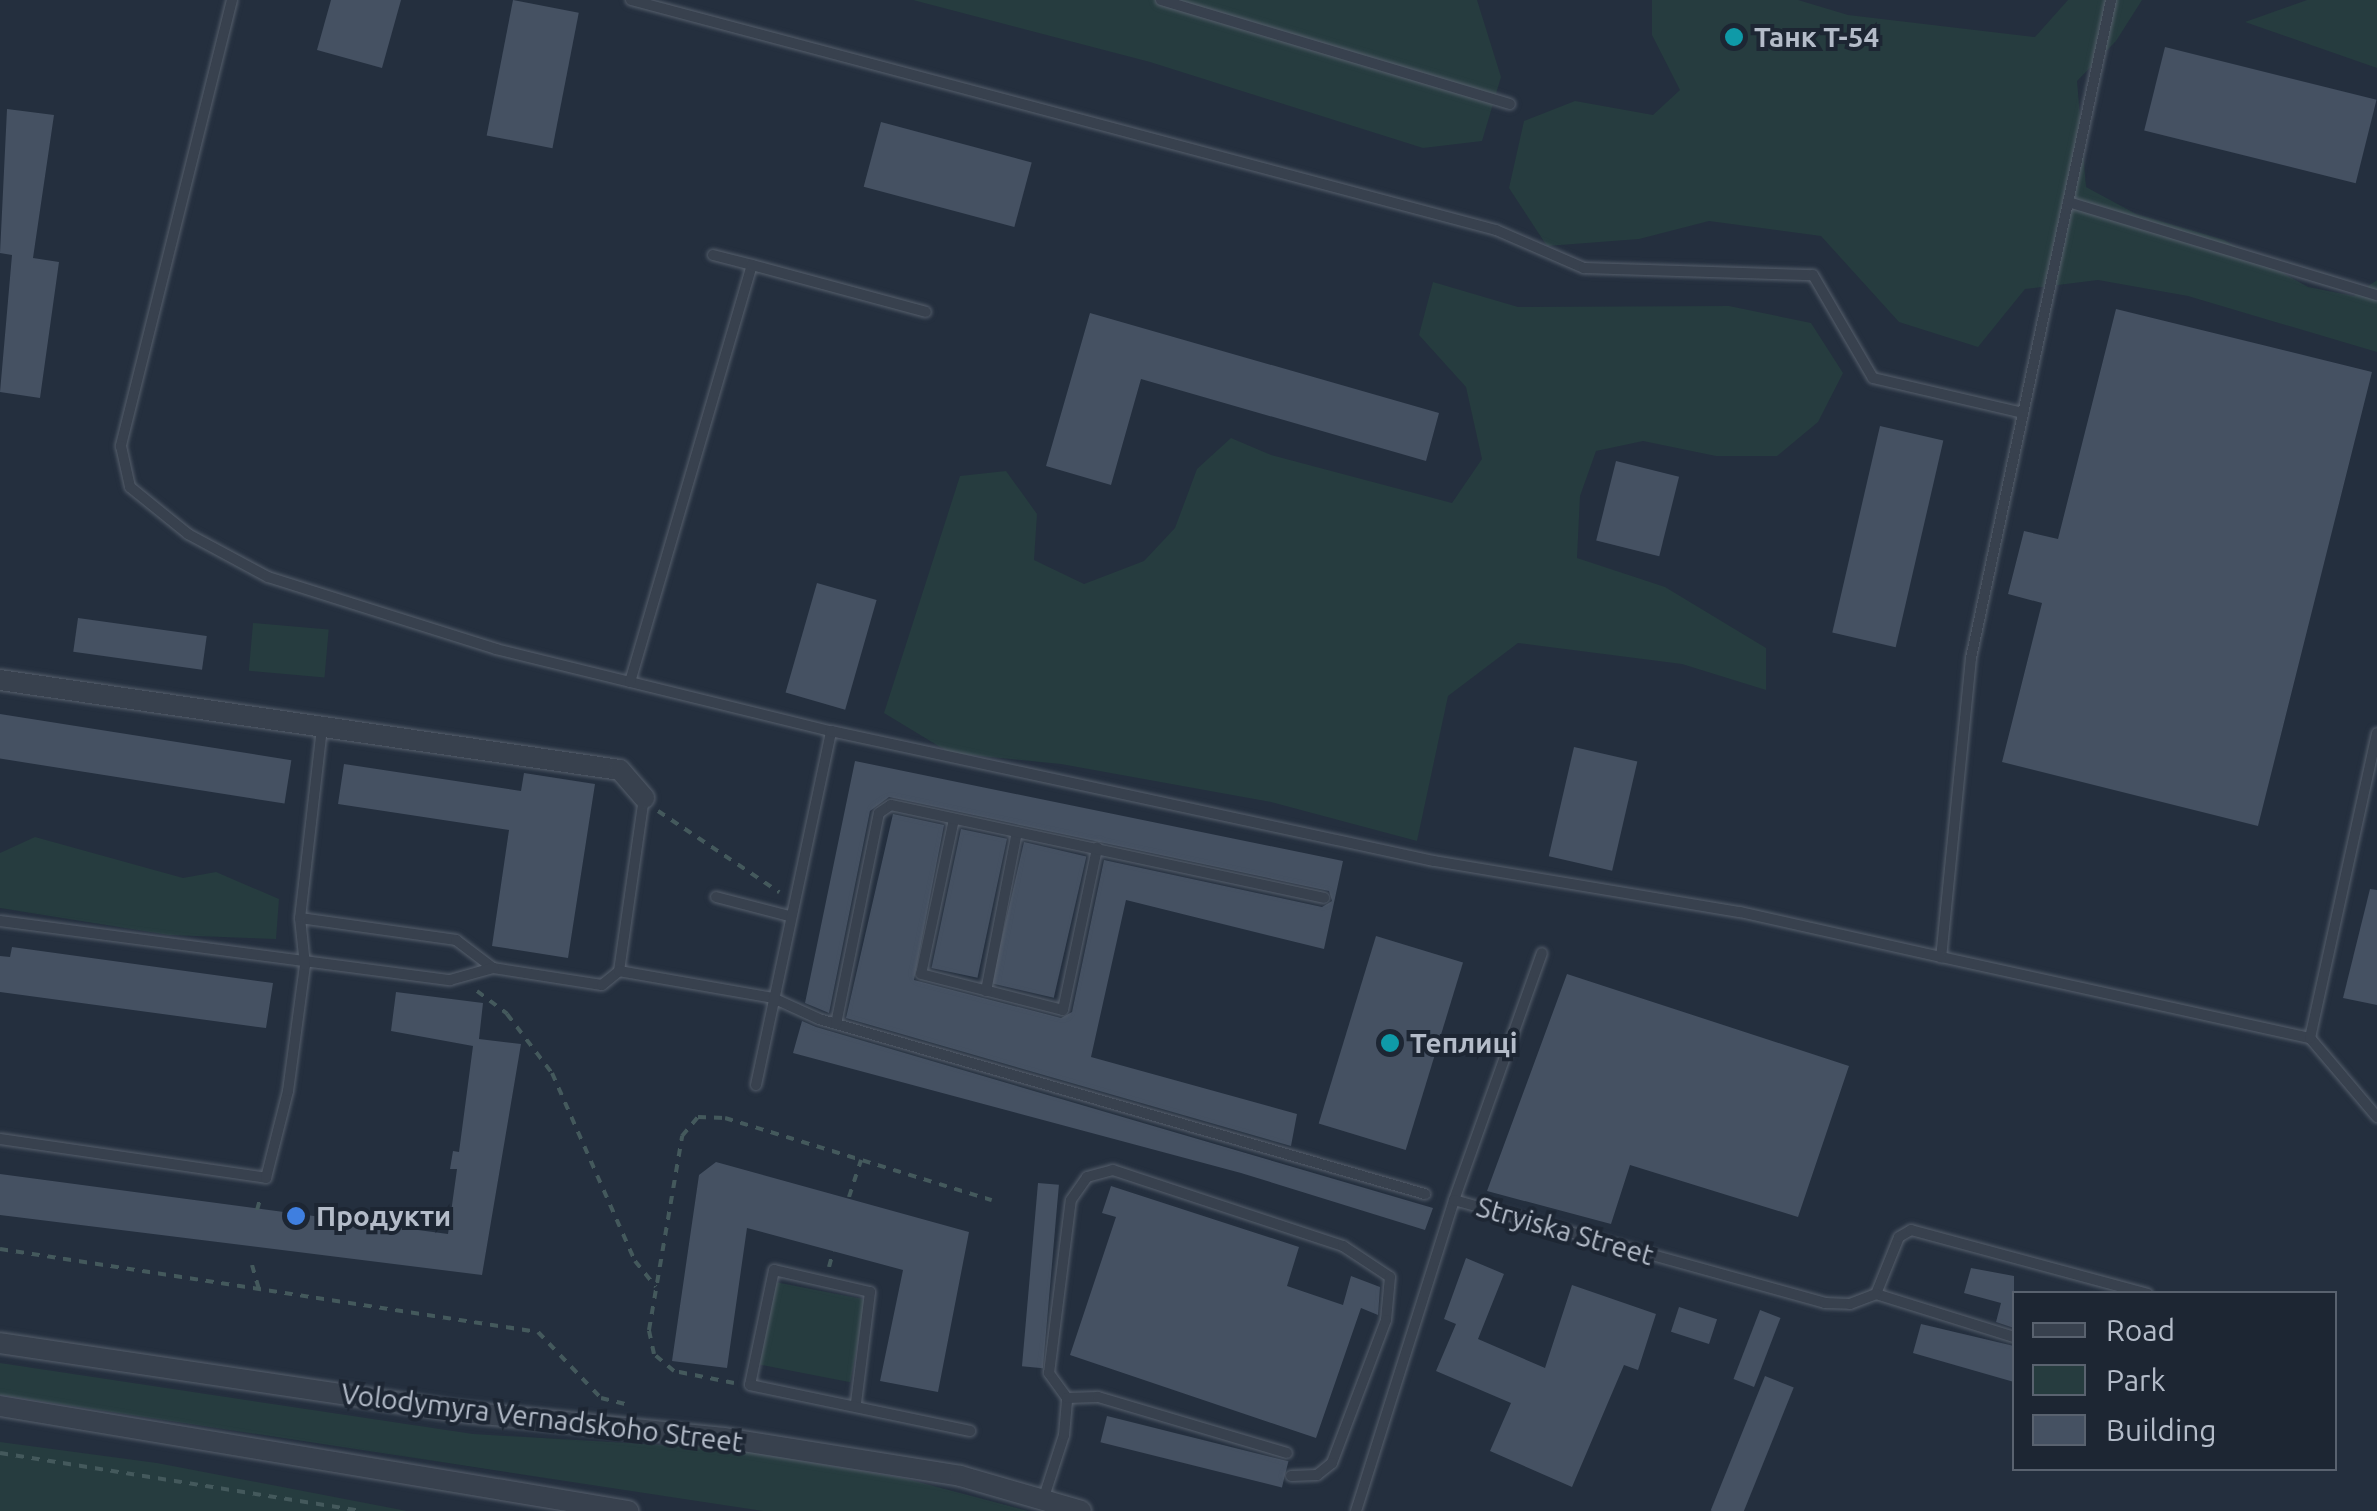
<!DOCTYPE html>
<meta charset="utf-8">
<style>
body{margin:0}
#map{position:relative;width:2377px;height:1511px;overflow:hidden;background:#242f3e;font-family:Ubuntu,sans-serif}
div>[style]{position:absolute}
.green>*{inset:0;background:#263c3f;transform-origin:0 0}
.building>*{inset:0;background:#455162;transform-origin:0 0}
.path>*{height:4px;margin-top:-2px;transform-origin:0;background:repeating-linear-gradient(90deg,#44595c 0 8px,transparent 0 16px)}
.roads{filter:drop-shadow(0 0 2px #565f6c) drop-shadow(0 0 2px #565f6c)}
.service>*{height:10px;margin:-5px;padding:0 5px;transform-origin:5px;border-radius:5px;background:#38414e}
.minor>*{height:20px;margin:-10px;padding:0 10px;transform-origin:10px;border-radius:10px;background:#38414e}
.dots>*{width:28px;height:28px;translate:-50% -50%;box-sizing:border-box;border:5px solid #1d2633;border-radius:50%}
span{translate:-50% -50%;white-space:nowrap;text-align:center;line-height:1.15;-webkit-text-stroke:8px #1d2633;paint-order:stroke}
.poi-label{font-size:28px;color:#b4bcc9;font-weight:700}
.left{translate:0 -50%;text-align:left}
.street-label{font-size:28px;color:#b4bcc9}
.legend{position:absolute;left:2012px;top:1291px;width:325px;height:180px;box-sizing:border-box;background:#1d2633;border:2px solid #59626f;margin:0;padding:12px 18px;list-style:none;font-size:30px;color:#b4bcc9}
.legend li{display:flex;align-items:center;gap:20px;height:50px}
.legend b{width:50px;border:2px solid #59626f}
</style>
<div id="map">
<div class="green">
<div style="clip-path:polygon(913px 0,1477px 0,1501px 77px,1482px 141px,1423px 148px,1150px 62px)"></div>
<div style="clip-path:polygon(1652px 0,1798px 0,1848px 15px,2035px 37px,2068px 0,2142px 0,2116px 41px,2077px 81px,2086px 187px,2136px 214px,2224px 240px,2308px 287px,2354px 296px,2377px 280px,2377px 352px,2188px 296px,2098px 280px,2025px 289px,1978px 347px,1899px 322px,1821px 236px,1709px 221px,1639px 239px,1547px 246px,1509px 188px,1524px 121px,1575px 101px,1653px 115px,1680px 90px,1652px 35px)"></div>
<div style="clip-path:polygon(2307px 0,2377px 0,2377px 68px,2245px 22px)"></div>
<div style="clip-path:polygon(1433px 282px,1518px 307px,1729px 306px,1811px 323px,1843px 373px,1818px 422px,1777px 456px,1716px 456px,1643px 441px,1596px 451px,1580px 496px,1577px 558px,1665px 587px,1766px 648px,1766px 690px,1682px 664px,1518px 643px,1448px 696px,1417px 841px,1271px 802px,1061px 764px,950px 753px,884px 713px,960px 476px,1006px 471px,1037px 514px,1034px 560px,1084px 584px,1144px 561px,1175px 528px,1197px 469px,1231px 438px,1271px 455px,1452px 503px,1482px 459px,1466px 387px,1419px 335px)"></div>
<div style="left:253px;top:623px;width:76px;height:48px;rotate:5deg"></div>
<div style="clip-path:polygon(35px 837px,183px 878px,216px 872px,279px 899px,276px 939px,169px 935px,0 908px,0 853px)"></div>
<div style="left:775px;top:1282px;width:93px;height:84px;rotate:11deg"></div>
<div style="clip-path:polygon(0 1363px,473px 1434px,731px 1449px,903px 1478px,1028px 1511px,763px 1511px,0 1395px)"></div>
<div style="clip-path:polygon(0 1442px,157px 1463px,407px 1511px,0 1511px)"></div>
</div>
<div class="building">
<div style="clip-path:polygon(331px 0,401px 0,382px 68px,317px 50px)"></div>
<div style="left:513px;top:0;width:67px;height:138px;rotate:11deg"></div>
<div style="left:2165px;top:47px;width:218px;height:86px;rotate:14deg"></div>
<div style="clip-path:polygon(7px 109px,54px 115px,33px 258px,59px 262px,40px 398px,0 392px,12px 255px,0 253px)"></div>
<div style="left:881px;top:122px;width:156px;height:67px;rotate:15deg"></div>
<div style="clip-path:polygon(2116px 309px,2372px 372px,2258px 826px,2002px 762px,2042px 603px,2008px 594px,2024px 531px,2058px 539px)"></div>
<div style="clip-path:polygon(1090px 313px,1439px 413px,1426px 461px,1141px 379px,1111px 485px,1046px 466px)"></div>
<div style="left:1880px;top:426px;width:65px;height:212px;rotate:13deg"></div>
<div style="left:1616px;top:461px;width:65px;height:82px;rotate:14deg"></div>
<div style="left:817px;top:583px;width:62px;height:114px;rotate:16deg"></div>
<div style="left:78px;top:618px;width:130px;height:34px;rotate:8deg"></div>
<div style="left:0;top:714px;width:295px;height:44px;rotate:9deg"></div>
<div style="left:1574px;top:747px;width:65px;height:112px;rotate:13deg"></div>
<div style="clip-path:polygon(855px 761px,1343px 861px,1324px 949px,1126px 900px,1091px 1057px,1297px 1114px,1291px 1146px,846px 1018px,893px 814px,944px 825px,914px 980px,1061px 1018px,1072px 1012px,1104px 860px,1322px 907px,1332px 901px,1329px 891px,889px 797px,870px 811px,829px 1013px,805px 1003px)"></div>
<div style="clip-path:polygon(344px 764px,521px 791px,524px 773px,595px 784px,568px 958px,492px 946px,509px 830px,338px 804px)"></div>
<div style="left:961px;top:829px;width:47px;height:142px;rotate:12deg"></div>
<div style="left:1024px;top:842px;width:64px;height:145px;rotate:13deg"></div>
<div style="clip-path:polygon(2370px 889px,2377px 890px,2377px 1005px,2343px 998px)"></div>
<div style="left:1376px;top:936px;width:91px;height:196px;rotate:17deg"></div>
<div style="clip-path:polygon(12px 947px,273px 983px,266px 1028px,0 992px,0 956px,10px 957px)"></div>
<div style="clip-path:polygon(1567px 974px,1849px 1066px,1798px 1217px,1630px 1165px,1611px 1224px,1487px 1191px)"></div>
<div style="clip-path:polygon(396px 992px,483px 1003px,479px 1039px,521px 1044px,482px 1275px,0 1215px,0 1174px,448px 1234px,457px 1169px,450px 1169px,453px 1151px,459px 1152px,473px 1046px,391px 1031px)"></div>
<div style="clip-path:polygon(802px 1021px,816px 1027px,1433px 1208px,1425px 1230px,1241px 1173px,793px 1053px)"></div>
<div style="clip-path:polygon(716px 1162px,969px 1232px,938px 1392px,880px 1381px,903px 1270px,747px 1228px,727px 1368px,672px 1361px,699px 1175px)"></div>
<div style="left:1038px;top:1183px;width:21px;height:184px;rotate:5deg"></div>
<div style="clip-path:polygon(1111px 1186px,1299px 1247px,1287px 1286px,1343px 1305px,1351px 1276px,1380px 1287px,1378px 1315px,1361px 1308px,1316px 1438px,1070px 1355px,1116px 1217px,1102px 1213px)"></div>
<div style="clip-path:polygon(1466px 1258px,1504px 1274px,1478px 1339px,1545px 1368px,1572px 1285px,1656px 1314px,1638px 1370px,1624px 1365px,1572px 1487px,1490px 1451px,1511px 1403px,1436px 1371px,1456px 1324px,1444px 1319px)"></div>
<div style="clip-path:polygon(1971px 1268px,2014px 1276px,2014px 1328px,1996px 1322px,2001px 1303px,1964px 1293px)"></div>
<div style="left:1679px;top:1307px;width:40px;height:26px;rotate:18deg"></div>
<div style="left:1760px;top:1310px;width:22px;height:74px;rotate:21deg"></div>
<div style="clip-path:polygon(1921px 1324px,2014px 1346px,2014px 1382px,1913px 1353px)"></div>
<div style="left:1765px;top:1376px;width:31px;height:145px;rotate:22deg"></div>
<div style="left:1107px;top:1416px;width:187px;height:27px;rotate:14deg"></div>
</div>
<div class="path">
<div style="left:658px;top:811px;width:146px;rotate:33.8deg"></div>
<div style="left:477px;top:991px;width:38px;rotate:37deg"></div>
<div style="left:507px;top:1014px;width:74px;rotate:52.7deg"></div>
<div style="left:552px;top:1073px;width:206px;rotate:66.2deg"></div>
<div style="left:635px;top:1261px;width:33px;rotate:51deg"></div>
<div style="left:849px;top:1197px;width:39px;rotate:-72deg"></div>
<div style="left:257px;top:1210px;width:15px;rotate:-74deg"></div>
<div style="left:0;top:1249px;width:544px;rotate:8.77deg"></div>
<div style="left:538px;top:1332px;width:91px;rotate:46.3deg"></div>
<div style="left:601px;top:1398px;width:30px;rotate:14deg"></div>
<div style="left:252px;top:1265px;width:25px;rotate:74deg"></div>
<div style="left:829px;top:1267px;width:16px;rotate:-75deg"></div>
<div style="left:734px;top:1383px;width:61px;rotate:-168.7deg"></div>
<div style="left:674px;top:1371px;width:26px;rotate:-140deg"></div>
<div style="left:654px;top:1354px;width:25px;rotate:-102deg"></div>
<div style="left:649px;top:1330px;width:197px;rotate:-80.3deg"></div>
<div style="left:682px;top:1136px;width:25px;rotate:-50deg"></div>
<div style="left:698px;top:1117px;width:27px;rotate:2deg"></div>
<div style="left:725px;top:1118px;width:279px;rotate:17.1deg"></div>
<div style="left:0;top:1453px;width:366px;rotate:9.1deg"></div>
</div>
<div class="roads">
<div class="service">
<div style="left:232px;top:0;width:460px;rotate:104deg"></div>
<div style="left:121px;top:446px;width:42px;rotate:77.6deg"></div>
<div style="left:130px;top:487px;width:75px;rotate:39deg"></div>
<div style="left:188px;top:534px;width:91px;rotate:28.3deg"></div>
<div style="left:268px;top:577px;width:239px;rotate:17.5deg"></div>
<div style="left:496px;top:649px;width:345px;rotate:13.8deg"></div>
<div style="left:631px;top:0;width:895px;rotate:14.89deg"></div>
<div style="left:1496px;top:230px;width:96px;rotate:23.4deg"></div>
<div style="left:1584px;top:268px;width:229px;rotate:1.8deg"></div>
<div style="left:1813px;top:275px;width:119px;rotate:59.8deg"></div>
<div style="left:1873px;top:378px;width:154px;rotate:13.1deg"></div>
<div style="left:1161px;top:0;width:364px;rotate:16.6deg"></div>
<div style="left:2111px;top:0;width:673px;rotate:102.01deg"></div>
<div style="left:1971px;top:658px;width:301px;rotate:95.7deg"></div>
<div style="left:1941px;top:957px;width:378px;rotate:12.4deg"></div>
<div style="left:2310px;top:1038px;width:104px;rotate:49.7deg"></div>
<div style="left:2068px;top:202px;width:323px;rotate:16.8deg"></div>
<div style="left:713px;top:255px;width:40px;rotate:14.4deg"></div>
<div style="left:630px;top:682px;width:434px;rotate:-73.7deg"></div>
<div style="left:752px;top:265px;width:180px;rotate:15.1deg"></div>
<div style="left:954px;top:819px;width:158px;rotate:102deg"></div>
<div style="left:921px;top:974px;width:146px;rotate:14.2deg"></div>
<div style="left:1063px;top:1010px;width:166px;rotate:-78.1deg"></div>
<div style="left:716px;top:897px;width:75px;rotate:14.6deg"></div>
<div style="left:300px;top:918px;width:158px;rotate:8deg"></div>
<div style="left:456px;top:940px;width:46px;rotate:37.1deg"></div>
<div style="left:493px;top:968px;width:110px;rotate:8.9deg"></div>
<div style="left:602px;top:985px;width:22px;rotate:-39deg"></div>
<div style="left:619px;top:971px;width:175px;rotate:-81.8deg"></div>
<div style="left:0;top:921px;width:454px;rotate:7.5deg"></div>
<div style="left:450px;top:980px;width:45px;rotate:-15.6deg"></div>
<div style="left:619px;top:971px;width:156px;rotate:9.9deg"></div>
<div style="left:773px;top:998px;width:51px;rotate:24.5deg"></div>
<div style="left:819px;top:1019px;width:631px;rotate:16.11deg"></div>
<div style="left:986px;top:991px;width:162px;rotate:-79deg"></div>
<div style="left:836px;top:1024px;width:215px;rotate:-78.5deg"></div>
<div style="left:879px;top:813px;width:14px;rotate:-34deg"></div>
<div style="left:891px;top:805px;width:443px;rotate:12.1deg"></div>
<div style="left:2310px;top:1038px;width:312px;rotate:-77.6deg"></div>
<div style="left:756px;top:1085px;width:362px;rotate:-78deg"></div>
<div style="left:831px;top:731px;width:617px;rotate:12.17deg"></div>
<div style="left:1434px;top:861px;width:310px;rotate:9.5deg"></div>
<div style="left:1740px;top:912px;width:206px;rotate:12.6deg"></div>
<div style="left:0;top:1139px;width:269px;rotate:8.3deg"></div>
<div style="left:266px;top:1178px;width:90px;rotate:-75.8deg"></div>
<div style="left:288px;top:1091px;width:127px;rotate:-82.3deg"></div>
<div style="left:305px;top:965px;width:47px;rotate:-96.1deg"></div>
<div style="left:300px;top:918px;width:192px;rotate:-83.4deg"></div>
<div style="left:1454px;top:1200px;width:262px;rotate:-70.4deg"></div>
<div style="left:1876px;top:1294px;width:61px;rotate:-68deg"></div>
<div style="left:1899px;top:1237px;width:14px;rotate:-30deg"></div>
<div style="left:1911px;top:1230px;width:245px;rotate:15.1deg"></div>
<div style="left:1876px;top:1294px;width:145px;rotate:17.3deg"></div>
<div style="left:1067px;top:1398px;width:31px;rotate:-126deg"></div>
<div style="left:1049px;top:1373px;width:174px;rotate:-82.8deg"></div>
<div style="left:1071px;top:1200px;width:28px;rotate:-55deg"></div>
<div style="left:1087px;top:1177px;width:27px;rotate:-15deg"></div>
<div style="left:1113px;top:1170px;width:242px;rotate:18.3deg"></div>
<div style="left:1343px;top:1246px;width:56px;rotate:33.4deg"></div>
<div style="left:1390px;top:1277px;width:43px;rotate:95.3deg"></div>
<div style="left:1386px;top:1320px;width:153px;rotate:110.7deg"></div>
<div style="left:1332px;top:1463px;width:19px;rotate:141deg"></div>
<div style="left:1317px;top:1475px;width:26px;rotate:178deg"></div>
<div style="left:856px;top:1403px;width:112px;rotate:-82.8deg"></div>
<div style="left:870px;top:1292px;width:98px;rotate:-167.1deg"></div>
<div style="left:774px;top:1270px;width:117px;rotate:101.8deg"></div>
<div style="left:750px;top:1385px;width:225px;rotate:11.8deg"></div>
<div style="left:1044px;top:1497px;width:65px;rotate:-72.1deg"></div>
<div style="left:1064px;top:1435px;width:37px;rotate:-85deg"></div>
<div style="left:1067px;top:1398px;width:31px;rotate:-2deg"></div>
<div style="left:1098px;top:1397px;width:197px;rotate:16.5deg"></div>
<div style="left:1356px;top:1511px;width:326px;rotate:-72.5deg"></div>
<div style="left:1454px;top:1200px;width:385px;rotate:15.5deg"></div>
<div style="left:1825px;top:1303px;width:25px;rotate:2deg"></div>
<div style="left:1850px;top:1304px;width:28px;rotate:-21deg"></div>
</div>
<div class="minor">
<div style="left:0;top:680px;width:626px;rotate:8.26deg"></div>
<div style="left:620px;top:770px;width:37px;rotate:49deg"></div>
<div style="left:0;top:1343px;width:459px;rotate:8.5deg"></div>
<div style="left:454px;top:1411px;width:271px;rotate:5.7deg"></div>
<div style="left:724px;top:1438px;width:239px;rotate:9.1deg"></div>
<div style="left:960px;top:1476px;width:126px;rotate:16.1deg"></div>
<div style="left:0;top:1406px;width:637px;rotate:9.49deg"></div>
</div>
</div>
<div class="dots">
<div style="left:1734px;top:37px;background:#0f9aa8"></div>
<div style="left:1390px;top:1043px;background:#0f9aa8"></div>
<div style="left:296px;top:1216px;background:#3f7fe0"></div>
</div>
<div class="poi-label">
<span class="left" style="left:1754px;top:37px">Танк Т-54</span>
<span class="left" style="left:1410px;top:1043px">Теплиці</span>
<span class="left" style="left:316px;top:1216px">Продукти</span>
</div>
<div class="street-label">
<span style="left:1565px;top:1231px;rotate:16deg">Stryiska Street</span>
<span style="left:542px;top:1418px;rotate:7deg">Volodymyra Vernadskoho Street</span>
</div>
<ul class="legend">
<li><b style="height:12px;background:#38414e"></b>Road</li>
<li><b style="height:28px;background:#263c3f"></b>Park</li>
<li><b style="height:28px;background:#455162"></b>Building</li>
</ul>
</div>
